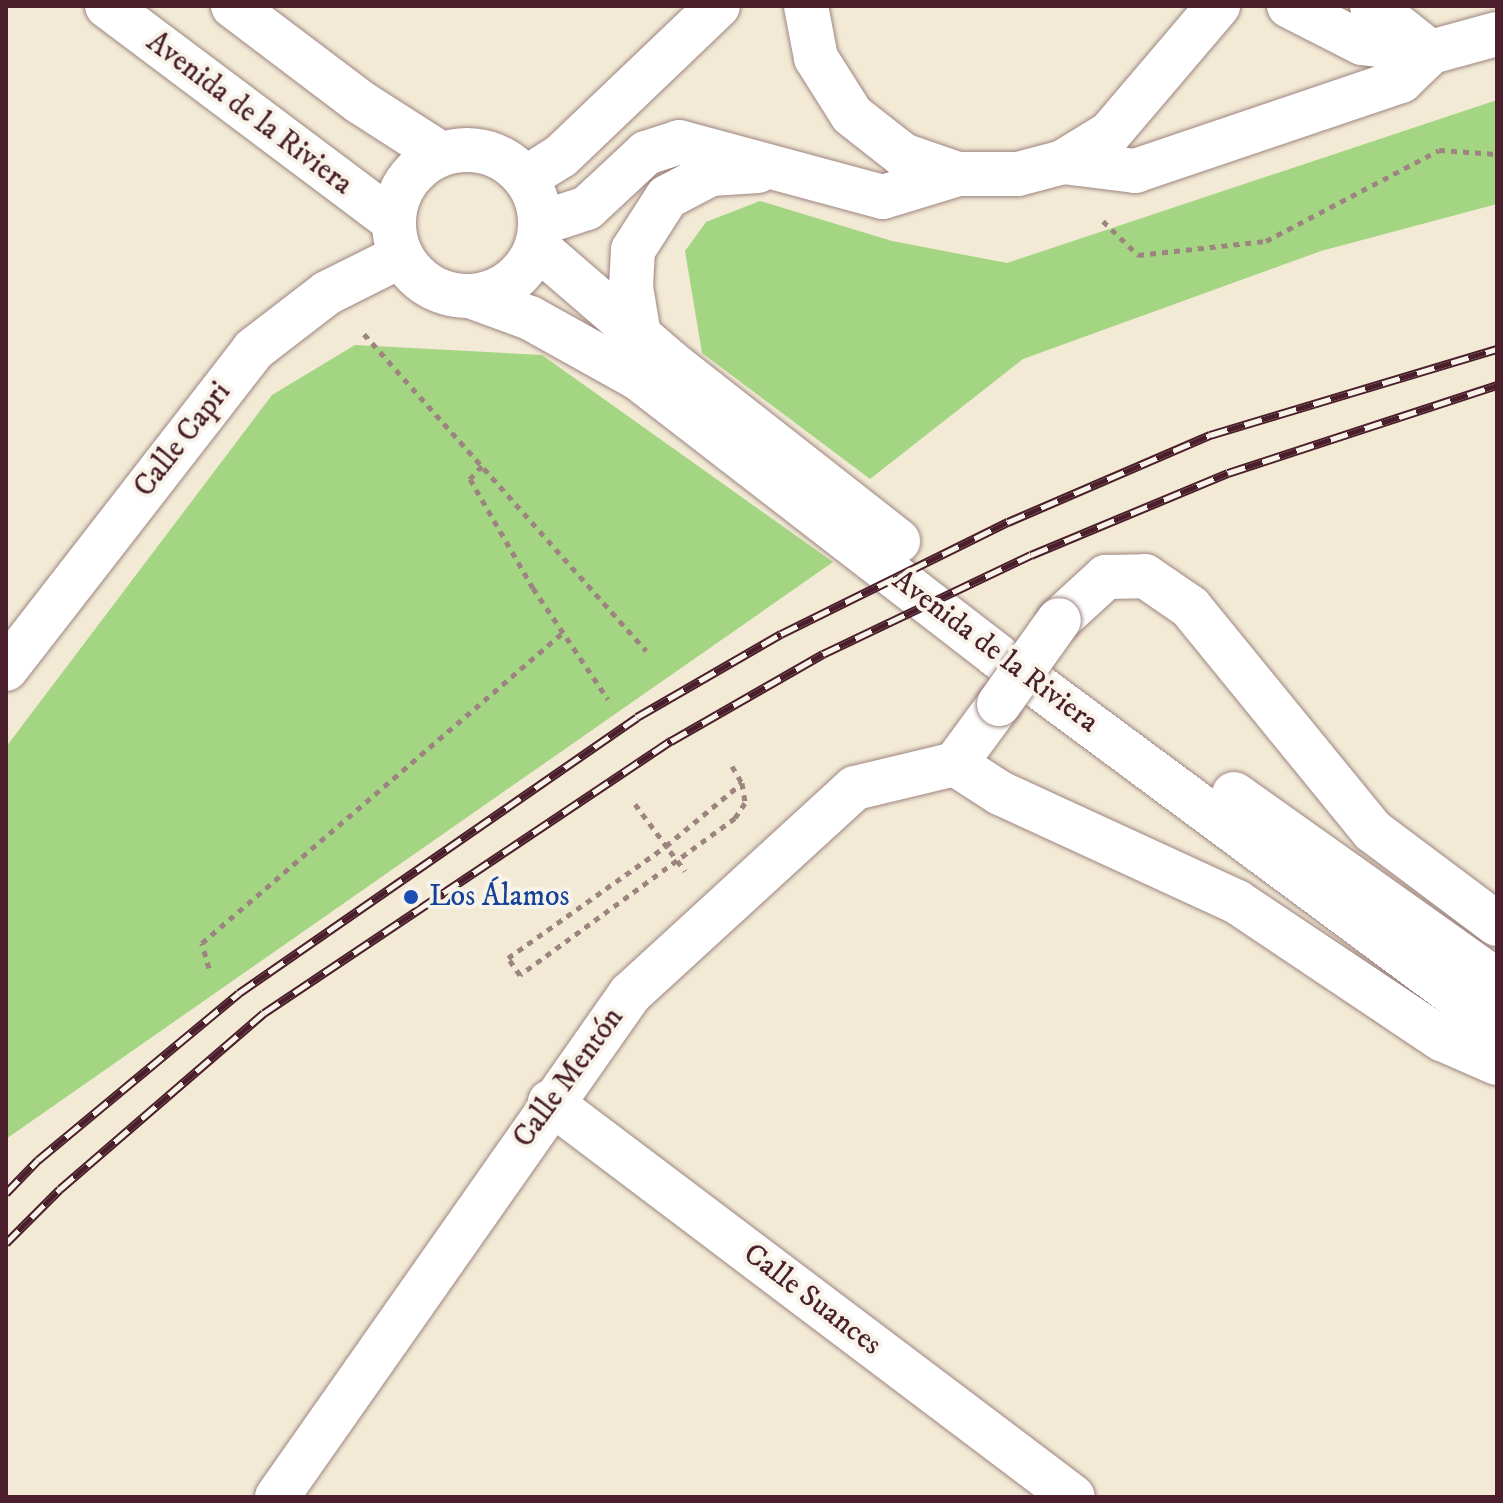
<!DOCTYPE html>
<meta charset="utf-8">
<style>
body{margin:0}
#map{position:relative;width:1503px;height:1503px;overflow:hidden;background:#f2ead5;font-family:"IM FELL DW Pica",serif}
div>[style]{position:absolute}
.green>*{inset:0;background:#a4d583}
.path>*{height:5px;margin-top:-2.5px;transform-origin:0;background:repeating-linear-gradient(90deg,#9e8480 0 6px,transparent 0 12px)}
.roads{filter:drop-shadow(0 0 2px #9e8480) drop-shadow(0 0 2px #9e8480)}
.street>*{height:44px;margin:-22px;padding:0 22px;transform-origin:22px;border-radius:22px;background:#fff}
.secondary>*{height:44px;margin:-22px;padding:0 22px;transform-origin:22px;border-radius:22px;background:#fff}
.secondary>.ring{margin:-22px;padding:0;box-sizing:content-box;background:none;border:44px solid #fff;border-radius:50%}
.rail>*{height:9px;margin-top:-4.5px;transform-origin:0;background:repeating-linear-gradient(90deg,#f7f3e8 0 18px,#4a1f2b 0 36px);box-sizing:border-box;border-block:2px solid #4a1f2b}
.path-bridge>*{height:5px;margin-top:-2.5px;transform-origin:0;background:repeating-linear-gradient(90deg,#9e8480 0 6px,transparent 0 12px)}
.bridges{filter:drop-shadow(0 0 2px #9e8480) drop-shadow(0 0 2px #9e8480)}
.street-bridge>*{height:44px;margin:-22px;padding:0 22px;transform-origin:22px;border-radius:22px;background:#fff}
.dots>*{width:22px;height:22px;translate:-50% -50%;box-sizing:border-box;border:4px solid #f7f3e8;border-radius:50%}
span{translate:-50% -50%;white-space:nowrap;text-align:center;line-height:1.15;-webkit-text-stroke:8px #f7f3e8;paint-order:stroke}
.street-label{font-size:30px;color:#4a1f2b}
.transit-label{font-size:30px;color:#164399}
.left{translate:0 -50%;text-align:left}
.frame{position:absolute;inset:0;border:8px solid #4a1f2b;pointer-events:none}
</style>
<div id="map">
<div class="green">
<div style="clip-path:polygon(1497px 100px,1497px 204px,1321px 251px,1023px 359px,870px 479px,702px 353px,685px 251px,706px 222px,760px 201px,892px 241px,1007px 263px)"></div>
<div style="clip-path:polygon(355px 345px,542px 355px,833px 562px,6px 1139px,6px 747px,272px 395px)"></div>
</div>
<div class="path">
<div style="left:1103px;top:221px;width:49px;rotate:44.2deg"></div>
<div style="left:1138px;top:255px;width:129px;rotate:-6.2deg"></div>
<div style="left:1266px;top:241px;width:195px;rotate:-27.7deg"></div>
<div style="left:1439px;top:150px;width:58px;rotate:3.9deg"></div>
<div style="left:364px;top:334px;width:424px;rotate:48.3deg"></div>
<div style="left:482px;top:466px;width:18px;rotate:133deg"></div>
<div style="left:470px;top:479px;width:126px;rotate:60deg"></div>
<div style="left:533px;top:588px;width:134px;rotate:56deg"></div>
<div style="left:732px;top:766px;width:20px;rotate:60deg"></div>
<div style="left:742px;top:783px;width:20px;rotate:81deg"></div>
<div style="left:745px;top:803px;width:18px;rotate:124deg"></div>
<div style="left:735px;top:818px;width:266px;rotate:143.9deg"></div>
<div style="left:520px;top:975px;width:21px;rotate:-125deg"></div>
<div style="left:508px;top:958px;width:194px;rotate:-35.3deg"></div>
<div style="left:666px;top:846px;width:99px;rotate:-39.7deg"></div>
<div style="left:635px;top:804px;width:59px;rotate:53.3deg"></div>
<div style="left:209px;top:968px;width:26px;rotate:-106deg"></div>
<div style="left:202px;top:943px;width:476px;rotate:-40.7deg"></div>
</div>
<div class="roads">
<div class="street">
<div style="left:107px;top:6px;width:358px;rotate:36.9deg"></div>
<div style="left:233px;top:6px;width:159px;rotate:37.1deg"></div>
<div style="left:360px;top:102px;width:96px;rotate:32.7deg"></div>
<div style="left:806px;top:6px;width:53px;rotate:79.1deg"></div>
<div style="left:816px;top:58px;width:67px;rotate:57.7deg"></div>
<div style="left:852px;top:115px;width:65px;rotate:38.1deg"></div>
<div style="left:903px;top:155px;width:58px;rotate:19.1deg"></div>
<div style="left:958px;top:174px;width:60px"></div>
<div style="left:1018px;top:174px;width:47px;rotate:-14.9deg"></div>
<div style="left:1063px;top:162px;width:55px;rotate:-31.7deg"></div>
<div style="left:1110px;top:133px;width:167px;rotate:-49.6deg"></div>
<div style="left:1289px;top:6px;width:82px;rotate:26.9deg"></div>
<div style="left:1362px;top:43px;width:70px;rotate:7.4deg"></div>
<div style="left:1431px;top:52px;width:68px;rotate:-15.3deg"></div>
<div style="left:1372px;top:6px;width:73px;rotate:38.3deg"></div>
<div style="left:1063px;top:162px;width:73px;rotate:7.1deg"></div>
<div style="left:1135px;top:171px;width:281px;rotate:-18.7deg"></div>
<div style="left:1401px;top:81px;width:42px;rotate:-44deg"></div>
<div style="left:526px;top:178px;width:41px;rotate:-32.2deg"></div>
<div style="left:561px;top:156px;width:217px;rotate:-43.7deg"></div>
<div style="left:541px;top:223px;width:48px;rotate:-18.1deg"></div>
<div style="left:587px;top:208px;width:81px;rotate:-43deg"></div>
<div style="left:646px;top:153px;width:35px;rotate:-18deg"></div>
<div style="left:679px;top:142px;width:211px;rotate:15.1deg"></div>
<div style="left:883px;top:197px;width:78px;rotate:-17deg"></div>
<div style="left:639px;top:335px;width:49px;rotate:-99.5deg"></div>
<div style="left:631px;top:287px;width:37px;rotate:-87deg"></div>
<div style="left:633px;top:250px;width:63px;rotate:-57.3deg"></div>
<div style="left:667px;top:197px;width:50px;rotate:-27.6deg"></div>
<div style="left:711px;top:174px;width:47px;rotate:-3.7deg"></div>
<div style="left:1059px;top:620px;width:64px;rotate:-42.5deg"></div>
<div style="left:1106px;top:577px;width:39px;rotate:-1deg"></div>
<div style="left:1145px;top:576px;width:55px;rotate:34.6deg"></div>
<div style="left:1190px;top:607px;width:289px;rotate:50.8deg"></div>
<div style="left:1373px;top:831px;width:155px;rotate:36.9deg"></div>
<div style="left:955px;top:764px;width:54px;rotate:32.8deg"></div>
<div style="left:1000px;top:793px;width:261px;rotate:24.7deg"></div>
<div style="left:1237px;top:902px;width:247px;rotate:33.8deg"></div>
<div style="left:1442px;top:1039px;width:60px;rotate:23.6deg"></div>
<div style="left:955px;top:764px;width:74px;rotate:-53.7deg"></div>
<div style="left:550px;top:1102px;width:655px;rotate:37.06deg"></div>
<div style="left:277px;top:1497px;width:615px;rotate:-54.94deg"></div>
<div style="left:630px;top:994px;width:305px;rotate:-42.5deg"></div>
<div style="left:855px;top:788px;width:103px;rotate:-13.5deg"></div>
</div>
<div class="secondary">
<div class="ring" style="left:394px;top:150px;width:102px;height:102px"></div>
<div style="left:537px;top:247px;width:176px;rotate:40.8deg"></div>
<div style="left:670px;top:362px;width:290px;rotate:38.1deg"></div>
<div style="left:473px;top:297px;width:61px;rotate:20.2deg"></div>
<div style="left:530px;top:318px;width:124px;rotate:29.1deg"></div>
<div style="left:638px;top:378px;width:453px;rotate:37.7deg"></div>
<div style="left:996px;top:655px;width:591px;rotate:36.54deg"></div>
<div style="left:1471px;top:1007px;width:40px;rotate:50deg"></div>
<div style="left:6px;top:669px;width:403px;rotate:-52.2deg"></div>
<div style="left:253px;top:350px;width:93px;rotate:-37.6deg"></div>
<div style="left:327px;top:293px;width:83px;rotate:-26.6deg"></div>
<div style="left:1234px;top:794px;width:323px;rotate:35.4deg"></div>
</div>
</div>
<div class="rail">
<div style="left:6px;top:1193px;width:46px;rotate:-45.9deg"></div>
<div style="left:38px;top:1160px;width:261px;rotate:-39.7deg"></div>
<div style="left:239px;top:993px;width:484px;rotate:-34.7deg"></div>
<div style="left:637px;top:717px;width:166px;rotate:-30deg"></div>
<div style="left:781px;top:634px;width:253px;rotate:-26.3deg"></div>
<div style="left:1008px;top:522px;width:220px;rotate:-23.3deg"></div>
<div style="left:1210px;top:435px;width:300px;rotate:-16.7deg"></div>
<div style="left:6px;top:1243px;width:76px;rotate:-45deg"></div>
<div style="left:60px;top:1189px;width:269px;rotate:-40.8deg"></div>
<div style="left:264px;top:1013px;width:490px;rotate:-33.8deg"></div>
<div style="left:671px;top:741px;width:175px;rotate:-29.8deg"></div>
<div style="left:823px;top:654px;width:230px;rotate:-25.5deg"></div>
<div style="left:1031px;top:555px;width:213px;rotate:-22.6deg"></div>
<div style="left:1228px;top:473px;width:283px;rotate:-18.1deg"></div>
</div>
<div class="path-bridge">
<div style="left:670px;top:851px;width:25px;rotate:53deg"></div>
</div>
<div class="bridges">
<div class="street-bridge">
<div style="left:999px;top:704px;width:103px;rotate:-54.5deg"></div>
</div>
</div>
<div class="dots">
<div style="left:411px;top:897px;background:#1a4fb4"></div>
</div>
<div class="street-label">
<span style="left:249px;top:114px;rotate:37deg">Avenida de la Riviera</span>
<span style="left:183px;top:440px;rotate:-52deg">Calle Capri</span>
<span style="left:995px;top:652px;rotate:37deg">Avenida de la Riviera</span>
<span style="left:569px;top:1078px;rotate:-54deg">Calle Mentón</span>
<span style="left:812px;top:1300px;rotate:37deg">Calle Suances</span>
</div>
<div class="transit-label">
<span class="left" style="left:429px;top:897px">Los Álamos</span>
</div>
<div class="frame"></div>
</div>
